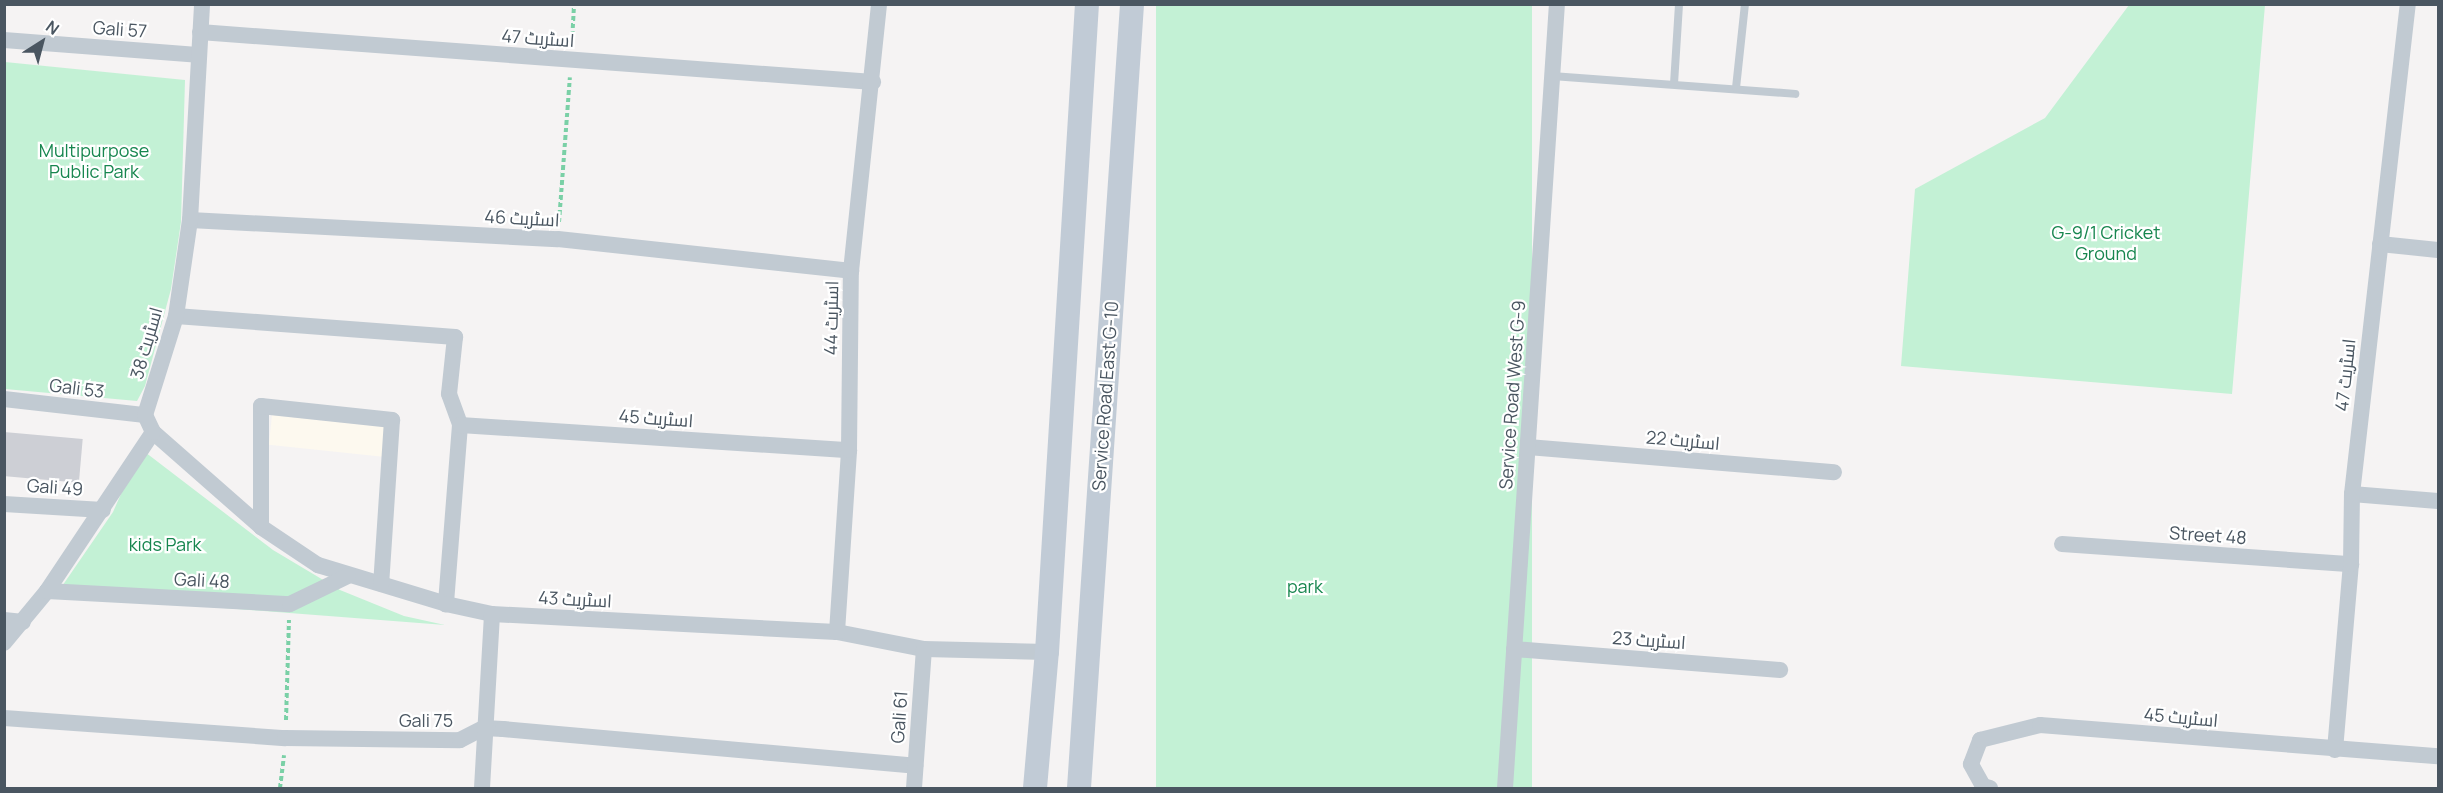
<!DOCTYPE html>
<meta charset="utf-8">
<style>
body{margin:0}
#map{position:relative;width:2443px;height:793px;overflow:hidden;background:#f5f3f3;font-family:Manrope,Cairo,sans-serif}
div>[style]{position:absolute}
.commercial>*{inset:0;background:#fdf9ef;transform-origin:0 0}
.green>*{inset:0;background:#c3f1d5;transform-origin:0 0}
.building>*{inset:0;background:#cdcfd5;transform-origin:0 0}
.path>*{height:4px;margin-top:-2px;transform-origin:0;background:repeating-linear-gradient(90deg,#7ad0a6 0 4.5px,transparent 0 7.5px)}
.lane>*{height:8px;margin:-4px;padding:0 4px;transform-origin:4px;border-radius:4px;background:#c1cad2}
.street>*{height:16px;margin:-8px;padding:0 8px;transform-origin:8px;border-radius:8px;background:#c1cad2}
.secondary>*{height:24px;margin:-12px;padding:0 12px;transform-origin:12px;border-radius:12px;background:#c1cbd6}
span{translate:-50% -50%;white-space:nowrap;text-align:center;line-height:1.15;-webkit-text-stroke:4.5px #fff;paint-order:stroke}
.street-label{font-size:18px;color:#4a5661}
.park-label{font-size:18px;color:#17864f}
.frame{position:absolute;inset:0;border:6px solid #4a5661;pointer-events:none}
.north{position:absolute;left:12px;top:12px;width:60px;height:60px;-webkit-text-stroke:4px #fff;paint-order:stroke;rotate:36deg;font-size:16px;font-weight:700;line-height:24px;text-align:center;color:#4a5661}
.north::after{content:'';display:block;margin:auto;width:21px;height:27px;background:#4a5661;clip-path:polygon(50% 0,100% 100%,50% 72%,0 100%)}
</style>
<div id="map">
<div class="commercial">
<div style="left:272px;top:415px;width:117px;height:30px;rotate:6deg"></div>
</div>
<div class="green">
<div style="left:1156px;top:5px;width:376px;height:785px"></div>
<div style="clip-path:polygon(2129px 5px,2265px 5px,2232px 394px,1901px 366px,1915px 189px,2045px 118px)"></div>
<div style="clip-path:polygon(5px 62px,185px 80px,181px 222px,171px 289px,145px 386px,137px 401px,5px 389px)"></div>
<div style="clip-path:polygon(141px 449px,273px 550px,340px 590px,404px 616px,445px 625px,56px 595px,113px 512px)"></div>
</div>
<div class="building">
<div style="left:4px;top:432px;width:79px;height:44px;rotate:5deg"></div>
</div>
<div class="path">
<div style="left:572px;top:43px;width:39px;rotate:-87deg"></div>
<div style="left:559px;top:222px;width:145px;rotate:-85.7deg"></div>
<div style="left:286px;top:720px;width:100px;rotate:-88.3deg"></div>
<div style="left:280px;top:788px;width:33px;rotate:-83deg"></div>
</div>
<div class="lane">
<div style="left:1552px;top:76px;width:244px;rotate:4.2deg"></div>
<div style="left:1674px;top:84px;width:80px;rotate:-86.4deg"></div>
<div style="left:1736px;top:88px;width:84px;rotate:-83.9deg"></div>
</div>
<div class="street">
<div style="left:200px;top:32px;width:675px;rotate:4.25deg"></div>
<div style="left:4px;top:40px;width:194px;rotate:4.4deg"></div>
<div style="left:190px;top:220px;width:368px;rotate:3deg"></div>
<div style="left:558px;top:239px;width:295px;rotate:6.2deg"></div>
<div style="left:2380px;top:244px;width:58px;rotate:5.9deg"></div>
<div style="left:176px;top:316px;width:280px;rotate:4.3deg"></div>
<div style="left:455px;top:337px;width:57px;rotate:96deg"></div>
<div style="left:449px;top:394px;width:33px;rotate:70deg"></div>
<div style="left:460px;top:425px;width:180px;rotate:94.5deg"></div>
<div style="left:4px;top:399px;width:142px;rotate:6.5deg"></div>
<div style="left:460px;top:425px;width:390px;rotate:3.7deg"></div>
<div style="left:153px;top:432px;width:144px;rotate:41.3deg"></div>
<div style="left:261px;top:527px;width:69px;rotate:33.7deg"></div>
<div style="left:318px;top:565px;width:134px;rotate:16.9deg"></div>
<div style="left:446px;top:604px;width:47px;rotate:12.3deg"></div>
<div style="left:492px;top:614px;width:345px;rotate:3deg"></div>
<div style="left:837px;top:632px;width:89px;rotate:11.1deg"></div>
<div style="left:924px;top:649px;width:123px;rotate:1.4deg"></div>
<div style="left:1528px;top:447px;width:307px;rotate:4.7deg"></div>
<div style="left:2352px;top:494px;width:86px;rotate:4.7deg"></div>
<div style="left:4px;top:504px;width:99px;rotate:3.5deg"></div>
<div style="left:261px;top:527px;width:121px;rotate:-90deg"></div>
<div style="left:261px;top:406px;width:132px;rotate:6.1deg"></div>
<div style="left:392px;top:420px;width:164px;rotate:93.8deg"></div>
<div style="left:2062px;top:544px;width:290px;rotate:4deg"></div>
<div style="left:47px;top:591px;width:243px;rotate:3.1deg"></div>
<div style="left:290px;top:604px;width:64px;rotate:-25.8deg"></div>
<div style="left:4px;top:620px;width:19px;rotate:6deg"></div>
<div style="left:837px;top:632px;width:182px;rotate:-86.2deg"></div>
<div style="left:849px;top:450px;width:179px;rotate:-89.4deg"></div>
<div style="left:851px;top:271px;width:268px;rotate:-84deg"></div>
<div style="left:4px;top:643px;width:67px;rotate:-50.4deg"></div>
<div style="left:47px;top:591px;width:191px;rotate:-56.3deg"></div>
<div style="left:153px;top:432px;width:19px;rotate:-115deg"></div>
<div style="left:145px;top:415px;width:104px;rotate:-72.6deg"></div>
<div style="left:176px;top:316px;width:97px;rotate:-81.7deg"></div>
<div style="left:190px;top:220px;width:216px;rotate:-86.8deg"></div>
<div style="left:1514px;top:649px;width:267px;rotate:4.5deg"></div>
<div style="left:4px;top:718px;width:282px;rotate:4.1deg"></div>
<div style="left:285px;top:738px;width:175px;rotate:0.7deg"></div>
<div style="left:460px;top:740px;width:27px;rotate:-27deg"></div>
<div style="left:484px;top:728px;width:19px;rotate:3deg"></div>
<div style="left:503px;top:729px;width:414px;rotate:5.1deg"></div>
<div style="left:2335px;top:750px;width:187px;rotate:-85.1deg"></div>
<div style="left:2351px;top:564px;width:70px;rotate:-89.2deg"></div>
<div style="left:2352px;top:494px;width:493px;rotate:-83.5deg"></div>
<div style="left:482px;top:788px;width:174px;rotate:-86.7deg"></div>
<div style="left:914px;top:788px;width:139px;rotate:-85.9deg"></div>
<div style="left:1505px;top:788px;width:786px;rotate:-86.21deg"></div>
<div style="left:1990px;top:788px;width:7px;rotate:-164deg"></div>
<div style="left:1983px;top:786px;width:25px;rotate:-119deg"></div>
<div style="left:1971px;top:764px;width:26px;rotate:-69deg"></div>
<div style="left:1980px;top:740px;width:62px;rotate:-14deg"></div>
<div style="left:2040px;top:725px;width:399px;rotate:4.5deg"></div>
</div>
<div class="secondary">
<div style="left:1035px;top:788px;width:137px;rotate:-85deg"></div>
<div style="left:1047px;top:652px;width:649px;rotate:-86.47deg"></div>
<div style="left:1079px;top:788px;width:786px;rotate:-86.13deg"></div>
</div>
<div class="street-label">
<span style="left:120px;top:29px;rotate:4deg">Gali 57</span>
<span style="left:538px;top:38px;rotate:4deg">اسٹریٹ 47</span>
<span style="left:522px;top:218px;rotate:3deg">اسٹریٹ 46</span>
<span style="left:831px;top:318px;rotate:-89deg">اسٹریٹ 44</span>
<span style="left:146px;top:343px;rotate:-74deg">اسٹریٹ 38</span>
<span style="left:2345px;top:375px;rotate:-84deg">اسٹریٹ 47</span>
<span style="left:77px;top:388px;rotate:7deg">Gali 53</span>
<span style="left:1512px;top:395px;rotate:-86deg">Service Road West G-9</span>
<span style="left:1105px;top:396px;rotate:-86deg">Service Road East G-10</span>
<span style="left:656px;top:418px;rotate:4deg">اسٹریٹ 45</span>
<span style="left:1683px;top:440px;rotate:5deg">اسٹریٹ 22</span>
<span style="left:55px;top:487px;rotate:4deg">Gali 49</span>
<span style="left:2208px;top:535px;rotate:4deg">Street 48</span>
<span style="left:202px;top:580px;rotate:3deg">Gali 48</span>
<span style="left:575px;top:599px;rotate:3deg">اسٹریٹ 43</span>
<span style="left:1649px;top:640px;rotate:4deg">اسٹریٹ 23</span>
<span style="left:899px;top:717px;rotate:-86deg">Gali 61</span>
<span style="left:2181px;top:717px;rotate:5deg">اسٹریٹ 45</span>
<span style="left:426px;top:720px">Gali 75</span>
</div>
<div class="park-label">
<span style="left:94px;top:161px">Multipurpose<br>Public Park</span>
<span style="left:2106px;top:243px">G-9/1 Cricket<br>Ground</span>
<span style="left:165px;top:544px">kids Park</span>
<span style="left:1305px;top:586px">park</span>
</div>
<div class="frame"></div>
<div class="north">N</div>
</div>
